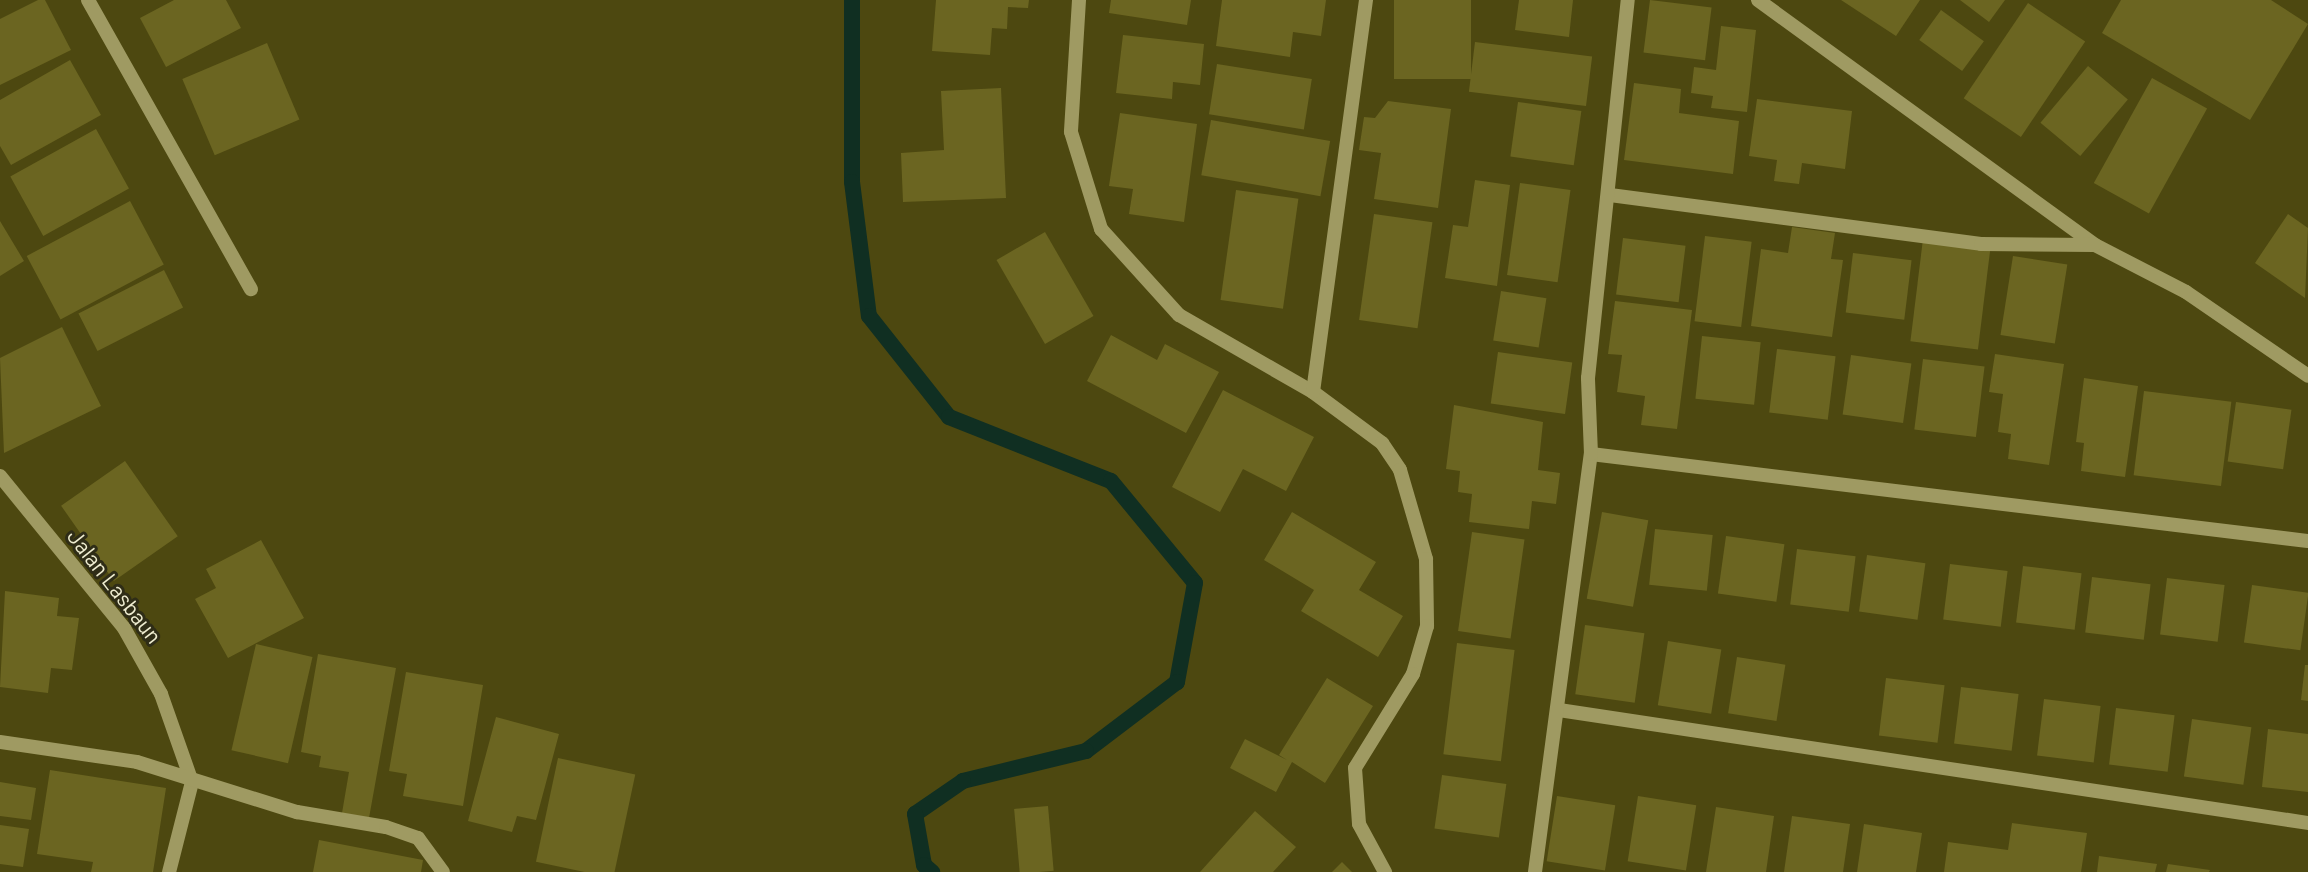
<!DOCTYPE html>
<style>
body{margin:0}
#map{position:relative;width:2308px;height:872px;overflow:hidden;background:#4d4810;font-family:Barlow,sans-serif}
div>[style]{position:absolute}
.stream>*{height:16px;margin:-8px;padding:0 8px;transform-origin:8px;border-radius:8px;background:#102f22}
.building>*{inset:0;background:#6b6521;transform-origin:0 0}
.minor>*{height:14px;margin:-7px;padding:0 7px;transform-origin:7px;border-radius:7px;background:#9f9a62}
span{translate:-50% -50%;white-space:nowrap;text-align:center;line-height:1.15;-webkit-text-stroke:6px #2f2d17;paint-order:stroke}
.street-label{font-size:22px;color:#efedd1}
</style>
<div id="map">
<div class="stream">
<div style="left:852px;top:0;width:182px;rotate:90deg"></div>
<div style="left:852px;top:182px;width:135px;rotate:82.8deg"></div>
<div style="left:869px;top:316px;width:129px;rotate:51.6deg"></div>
<div style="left:949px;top:417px;width:174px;rotate:21.6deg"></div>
<div style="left:1111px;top:481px;width:132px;rotate:50.5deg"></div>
<div style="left:1195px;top:583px;width:101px;rotate:100.3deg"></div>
<div style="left:1177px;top:682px;width:114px;rotate:142.8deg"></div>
<div style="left:1086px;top:751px;width:127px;rotate:166.3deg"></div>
<div style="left:963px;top:781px;width:58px;rotate:145.5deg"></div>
<div style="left:915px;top:814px;width:52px;rotate:80deg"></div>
<div style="left:924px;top:865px;width:11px;rotate:41deg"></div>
</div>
<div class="building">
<div style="clip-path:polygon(38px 0,45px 0,71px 50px,0 85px,0 19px)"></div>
<div style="clip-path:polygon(174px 0,226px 0,241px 28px,166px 67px,140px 18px)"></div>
<div style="clip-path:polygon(936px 0,1029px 0,1028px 8px,1008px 7px,1007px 29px,992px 28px,990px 55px,932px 51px)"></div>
<div style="clip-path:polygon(1111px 0,1191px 0,1187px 25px,1109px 13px)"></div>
<div style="clip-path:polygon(1222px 0,1326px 0,1321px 36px,1293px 32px,1290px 57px,1216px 46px)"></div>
<div style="left:1394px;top:0;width:77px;height:79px"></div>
<div style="clip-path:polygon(1519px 0,1573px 0,1569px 37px,1515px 30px)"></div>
<div style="left:1650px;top:0;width:62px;height:53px;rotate:7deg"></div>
<div style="clip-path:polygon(1841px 0,1920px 0,1896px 36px)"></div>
<div style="clip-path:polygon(1960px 0,2005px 0,1989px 22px)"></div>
<div style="clip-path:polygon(2121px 0,2271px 0,2308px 24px,2250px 120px,2102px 33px)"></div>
<div style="left:2028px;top:3px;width:69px;height:115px;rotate:34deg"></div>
<div style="left:1941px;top:10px;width:53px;height:37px;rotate:36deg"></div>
<div style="clip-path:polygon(1721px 26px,1756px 30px,1747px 112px,1711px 108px,1713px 96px,1691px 93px,1694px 67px,1716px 70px)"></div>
<div style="clip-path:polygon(1123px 35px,1204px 44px,1200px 85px,1173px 82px,1172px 99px,1116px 93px)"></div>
<div style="left:1475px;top:42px;width:118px;height:50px;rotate:7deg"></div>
<div style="left:267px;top:43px;width:83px;height:92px;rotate:67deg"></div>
<div style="clip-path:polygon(70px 60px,101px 115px,11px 165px,0 146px,0 100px)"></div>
<div style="left:1217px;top:64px;width:96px;height:51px;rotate:9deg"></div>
<div style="left:2088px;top:66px;width:52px;height:74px;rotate:40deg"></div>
<div style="left:2152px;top:78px;width:63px;height:120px;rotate:29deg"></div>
<div style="clip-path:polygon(1634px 83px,1681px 89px,1679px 113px,1739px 121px,1733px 174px,1624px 160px)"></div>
<div style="clip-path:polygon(1001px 88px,1006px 198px,903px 202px,901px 153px,944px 150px,941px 91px)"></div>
<div style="clip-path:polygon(1757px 99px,1852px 111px,1845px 169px,1802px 163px,1799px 184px,1774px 181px,1777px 160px,1749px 156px)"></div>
<div style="clip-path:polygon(1388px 101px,1451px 109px,1438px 208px,1374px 199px,1381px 153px,1359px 150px,1364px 117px,1375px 118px)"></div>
<div style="left:1518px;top:102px;width:64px;height:55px;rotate:8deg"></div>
<div style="clip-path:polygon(1120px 113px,1197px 124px,1184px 222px,1129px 214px,1133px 189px,1109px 186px)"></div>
<div style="left:1211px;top:120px;width:121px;height:56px;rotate:10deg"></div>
<div style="left:96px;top:129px;width:68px;height:98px;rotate:61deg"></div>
<div style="clip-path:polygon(1475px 180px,1510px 185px,1497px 286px,1445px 278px,1453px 225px,1468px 227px)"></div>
<div style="left:1520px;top:183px;width:51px;height:93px;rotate:8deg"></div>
<div style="left:1236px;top:190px;width:63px;height:111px;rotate:8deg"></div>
<div style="left:130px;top:201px;width:72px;height:117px;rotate:62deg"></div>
<div style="left:1374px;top:214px;width:59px;height:107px;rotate:8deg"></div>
<div style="clip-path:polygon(2288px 214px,2308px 228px,2305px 298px,2255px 263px)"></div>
<div style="clip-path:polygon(0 221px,24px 261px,0 276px)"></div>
<div style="clip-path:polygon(1792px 227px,1835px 233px,1831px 259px,1843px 260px,1832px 337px,1751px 326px,1761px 249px,1788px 253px)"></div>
<div style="left:1045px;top:232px;width:97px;height:56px;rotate:60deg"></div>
<div style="left:1705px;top:236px;width:47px;height:86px;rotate:7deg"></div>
<div style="left:1623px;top:238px;width:63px;height:57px;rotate:7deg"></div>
<div style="left:1923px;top:239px;width:68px;height:103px;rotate:7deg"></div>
<div style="left:1853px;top:253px;width:59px;height:60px;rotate:7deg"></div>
<div style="left:2013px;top:256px;width:55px;height:80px;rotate:9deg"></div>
<div style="left:164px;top:270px;width:42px;height:96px;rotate:63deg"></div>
<div style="left:1501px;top:291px;width:46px;height:50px;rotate:9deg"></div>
<div style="clip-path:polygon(1615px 301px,1692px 310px,1677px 429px,1641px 425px,1645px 396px,1617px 392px,1622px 355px,1608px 354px)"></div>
<div style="clip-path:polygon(62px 327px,101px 406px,4px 453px,0 358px)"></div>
<div style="clip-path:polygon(1111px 335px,1157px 360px,1165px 344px,1219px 372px,1186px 433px,1087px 381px)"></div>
<div style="left:1702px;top:336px;width:59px;height:63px;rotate:6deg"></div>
<div style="left:1777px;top:349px;width:59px;height:64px;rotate:7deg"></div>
<div style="left:1498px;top:352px;width:75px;height:52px;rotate:8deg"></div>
<div style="clip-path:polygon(1995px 354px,2064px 364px,2049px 465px,2008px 459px,2011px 434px,1998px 432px,2003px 394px,1989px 392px)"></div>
<div style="left:1851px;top:355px;width:61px;height:60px;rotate:8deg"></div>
<div style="left:1923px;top:359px;width:62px;height:71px;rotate:7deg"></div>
<div style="clip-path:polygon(2084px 378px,2138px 386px,2125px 477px,2081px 471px,2084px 443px,2076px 442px)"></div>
<div style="clip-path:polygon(1223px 390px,1314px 437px,1286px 491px,1243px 469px,1220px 512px,1172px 487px)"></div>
<div style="left:2144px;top:391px;width:88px;height:85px;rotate:7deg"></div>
<div style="left:2236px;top:402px;width:56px;height:60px;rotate:8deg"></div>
<div style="clip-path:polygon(1454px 405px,1543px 422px,1538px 470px,1560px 473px,1556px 504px,1532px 501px,1529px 529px,1469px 522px,1472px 494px,1458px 492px,1460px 471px,1446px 469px)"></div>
<div style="left:125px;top:461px;width:92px;height:78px;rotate:55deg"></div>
<div style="clip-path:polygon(1292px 512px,1376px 562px,1359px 590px,1403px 616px,1378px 657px,1301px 611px,1314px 590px,1264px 560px)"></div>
<div style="left:1602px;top:512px;width:47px;height:88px;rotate:10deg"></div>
<div style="left:1655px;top:529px;width:58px;height:56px;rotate:6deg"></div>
<div style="left:1472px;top:532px;width:53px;height:100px;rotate:8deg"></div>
<div style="left:1726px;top:536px;width:59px;height:58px;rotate:8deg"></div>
<div style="clip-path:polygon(261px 540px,304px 618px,228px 658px,195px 599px,216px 588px,206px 569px)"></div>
<div style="left:1797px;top:549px;width:59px;height:56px;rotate:7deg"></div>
<div style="left:1867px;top:555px;width:59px;height:57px;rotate:8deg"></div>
<div style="left:1950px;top:564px;width:58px;height:56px;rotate:7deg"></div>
<div style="left:2023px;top:566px;width:59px;height:57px;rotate:7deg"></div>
<div style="left:2092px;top:577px;width:59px;height:56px;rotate:7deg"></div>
<div style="left:2167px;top:578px;width:58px;height:57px;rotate:7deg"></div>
<div style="left:2252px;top:585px;width:57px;height:58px;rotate:8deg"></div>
<div style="clip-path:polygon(5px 591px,59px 598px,57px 616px,79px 618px,72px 670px,51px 668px,48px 693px,0 687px)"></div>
<div style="left:1585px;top:625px;width:60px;height:70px;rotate:8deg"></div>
<div style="left:1668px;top:641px;width:54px;height:65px;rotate:9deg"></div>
<div style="left:1457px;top:643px;width:58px;height:112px;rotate:7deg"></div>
<div style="left:256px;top:644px;width:58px;height:109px;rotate:13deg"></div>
<div style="clip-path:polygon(318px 654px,396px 668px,369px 818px,342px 813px,349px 772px,319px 767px,321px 756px,301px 752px)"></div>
<div style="left:1737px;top:657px;width:49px;height:57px;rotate:9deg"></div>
<div style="clip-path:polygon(2305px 665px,2308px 665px,2308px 701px,2301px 700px)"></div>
<div style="clip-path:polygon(406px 672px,483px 685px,463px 806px,403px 796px,407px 774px,389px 771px)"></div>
<div style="clip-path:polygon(1327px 678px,1373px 706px,1325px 783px,1292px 762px,1276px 792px,1230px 768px,1245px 739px,1287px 760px,1279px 755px)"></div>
<div style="left:1886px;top:678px;width:59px;height:58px;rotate:7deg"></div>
<div style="left:1961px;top:687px;width:58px;height:57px;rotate:7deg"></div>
<div style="left:2044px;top:699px;width:57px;height:57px;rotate:7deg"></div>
<div style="left:2116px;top:708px;width:59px;height:57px;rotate:7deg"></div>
<div style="clip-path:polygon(496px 717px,559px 734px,536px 820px,517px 816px,512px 832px,468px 821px)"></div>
<div style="left:2192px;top:719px;width:60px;height:58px;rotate:8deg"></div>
<div style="clip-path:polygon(2268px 729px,2308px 734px,2308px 792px,2262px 787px)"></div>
<div style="left:558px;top:758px;width:79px;height:106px;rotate:12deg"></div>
<div style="clip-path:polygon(50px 770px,166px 788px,153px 872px,91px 872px,93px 862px,37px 854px)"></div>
<div style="left:1442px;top:775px;width:65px;height:54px;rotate:8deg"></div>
<div style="clip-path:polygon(0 782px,36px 788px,31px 820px,0 816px)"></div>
<div style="left:1557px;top:796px;width:59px;height:66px;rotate:9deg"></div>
<div style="left:1638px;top:796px;width:59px;height:66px;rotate:9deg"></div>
<div style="left:1048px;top:806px;width:65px;height:34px;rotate:85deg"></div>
<div style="clip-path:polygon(1716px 807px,1774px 816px,1766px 872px,1706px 872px)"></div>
<div style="clip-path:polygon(1255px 811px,1296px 847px,1273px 872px,1200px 872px)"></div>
<div style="clip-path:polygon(1792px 816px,1850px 824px,1843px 872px,1784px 872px)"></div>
<div style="clip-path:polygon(2012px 823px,2087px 833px,2081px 872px,1944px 872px,1948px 842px,2008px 850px)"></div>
<div style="clip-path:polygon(1864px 824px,1922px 833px,1916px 872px,1857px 872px)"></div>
<div style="clip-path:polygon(0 825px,29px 829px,23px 867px,0 864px)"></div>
<div style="clip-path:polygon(319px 840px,423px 860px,421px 872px,313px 872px)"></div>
<div style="clip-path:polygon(2099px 856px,2157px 864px,2155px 872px,2097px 872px)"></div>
<div style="clip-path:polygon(1342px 862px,1352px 872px,1332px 872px)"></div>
<div style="clip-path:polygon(2168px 864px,2210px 870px,2209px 872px,2166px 872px)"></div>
</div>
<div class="minor">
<div style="left:88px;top:0;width:332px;rotate:60.6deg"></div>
<div style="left:1079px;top:0;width:132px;rotate:93.5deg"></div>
<div style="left:1071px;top:132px;width:102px;rotate:72.8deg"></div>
<div style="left:1101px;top:229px;width:116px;rotate:47.8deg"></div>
<div style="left:1179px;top:315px;width:155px;rotate:29.9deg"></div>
<div style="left:1313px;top:392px;width:86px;rotate:36.5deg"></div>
<div style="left:1382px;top:443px;width:32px;rotate:56deg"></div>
<div style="left:1400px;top:470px;width:93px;rotate:73.7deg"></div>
<div style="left:1426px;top:559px;width:67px;rotate:89.1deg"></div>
<div style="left:1427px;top:626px;width:50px;rotate:106.3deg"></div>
<div style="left:1413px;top:674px;width:110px;rotate:121.7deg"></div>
<div style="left:1355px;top:768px;width:56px;rotate:85.9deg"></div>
<div style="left:1359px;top:824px;width:55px;rotate:61.6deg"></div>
<div style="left:1758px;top:0;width:417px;rotate:36deg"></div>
<div style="left:2095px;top:245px;width:102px;rotate:27.3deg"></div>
<div style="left:2186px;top:292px;width:148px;rotate:34.5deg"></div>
<div style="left:1610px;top:195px;width:374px;rotate:7.5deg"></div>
<div style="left:1981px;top:244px;width:113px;rotate:0.5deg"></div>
<div style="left:1313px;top:392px;width:396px;rotate:-82.3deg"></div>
<div style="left:1591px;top:454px;width:722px;rotate:6.92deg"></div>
<div style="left:0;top:476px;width:196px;rotate:50.8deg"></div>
<div style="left:124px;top:628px;width:76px;rotate:60.7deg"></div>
<div style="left:161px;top:694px;width:93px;rotate:70.6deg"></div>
<div style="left:192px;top:782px;width:93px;rotate:104.3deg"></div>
<div style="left:1559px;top:710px;width:757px;rotate:8.58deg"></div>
<div style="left:0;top:742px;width:138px;rotate:8.3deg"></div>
<div style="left:137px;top:762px;width:168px;rotate:17.4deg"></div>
<div style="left:297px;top:812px;width:90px;rotate:9.6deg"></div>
<div style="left:386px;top:827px;width:34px;rotate:19deg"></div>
<div style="left:418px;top:838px;width:42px;rotate:53.7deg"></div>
<div style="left:1535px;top:872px;width:422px;rotate:-82.4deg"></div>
<div style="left:1591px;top:454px;width:76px;rotate:-92.3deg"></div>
<div style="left:1588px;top:378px;width:380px;rotate:-84deg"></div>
</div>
<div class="street-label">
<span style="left:115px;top:586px;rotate:52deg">Jalan Lasbaun</span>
</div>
</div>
